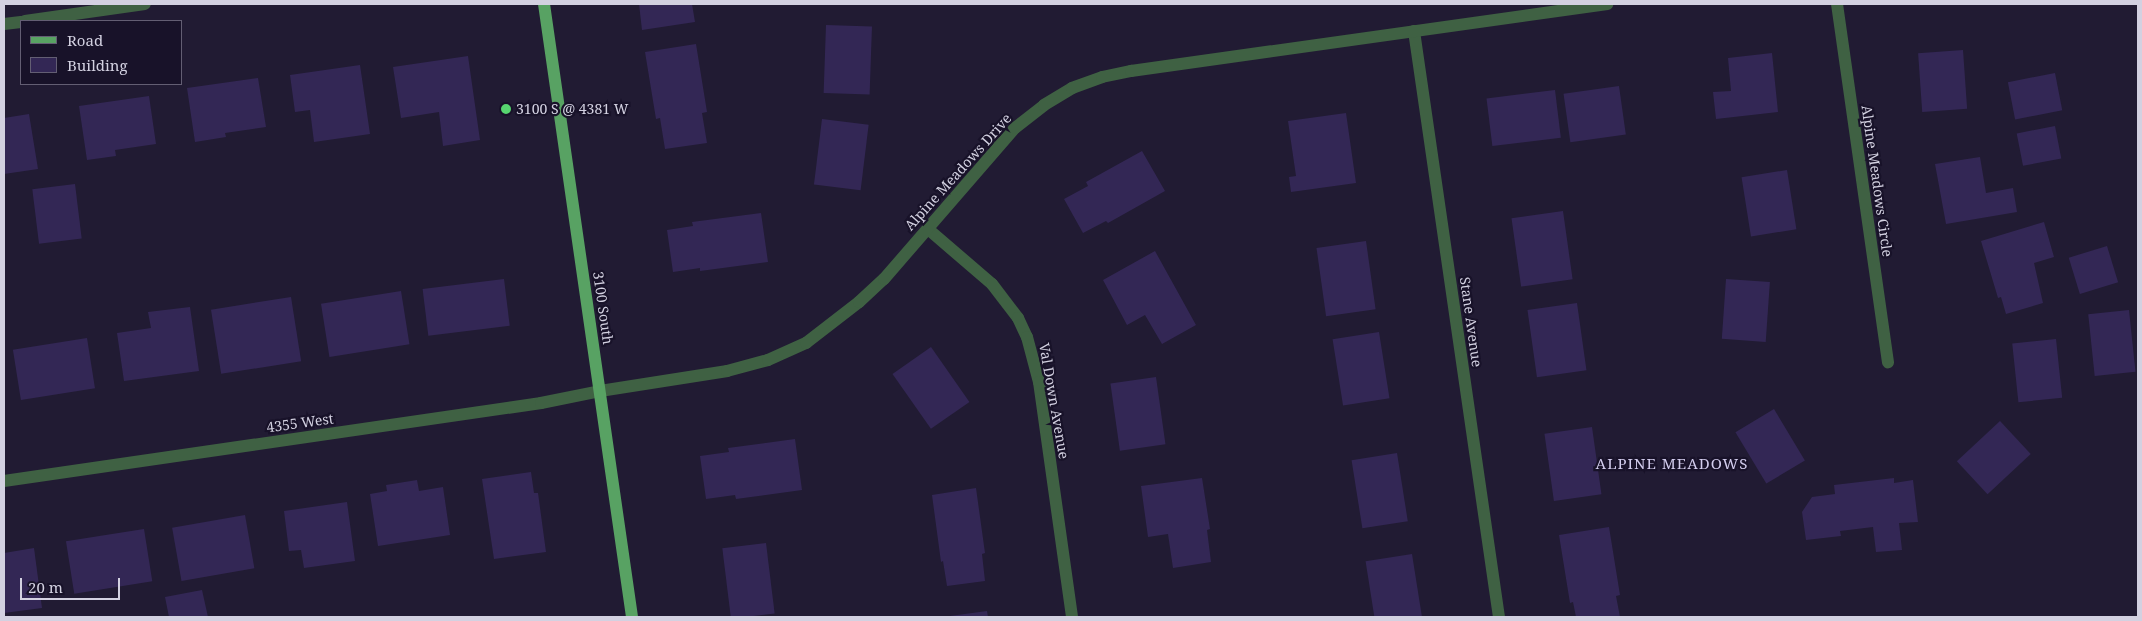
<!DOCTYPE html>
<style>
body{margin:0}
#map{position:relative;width:2142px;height:621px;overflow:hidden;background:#211b33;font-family:"Noto Serif",serif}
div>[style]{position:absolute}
.building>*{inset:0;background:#332755;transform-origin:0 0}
.minor>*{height:12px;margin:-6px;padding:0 6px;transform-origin:6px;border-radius:6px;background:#3f6143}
.major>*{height:12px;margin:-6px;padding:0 6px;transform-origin:6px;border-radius:6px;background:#58a263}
.dots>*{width:14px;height:14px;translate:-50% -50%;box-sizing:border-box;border:2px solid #181229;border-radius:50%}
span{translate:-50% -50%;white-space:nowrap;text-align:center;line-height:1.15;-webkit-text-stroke:4.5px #181229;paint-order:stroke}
.poi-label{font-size:14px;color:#d3d1e1}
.left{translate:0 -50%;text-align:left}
.street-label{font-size:14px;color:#d3d1e1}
.neighbourhood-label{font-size:15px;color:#d3cdee;letter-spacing:1px}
.frame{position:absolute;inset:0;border:5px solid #d3d1e1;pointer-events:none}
.legend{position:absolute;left:20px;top:20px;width:162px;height:65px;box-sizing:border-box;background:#181229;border:1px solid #635e73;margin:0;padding:6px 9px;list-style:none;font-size:15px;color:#d3d1e1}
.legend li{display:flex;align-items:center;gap:10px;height:25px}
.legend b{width:25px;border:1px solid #635e73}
.scale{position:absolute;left:20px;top:578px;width:100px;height:22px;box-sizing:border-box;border:2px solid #d3d1e1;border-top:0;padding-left:6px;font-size:15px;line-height:18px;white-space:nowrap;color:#d3d1e1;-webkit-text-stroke:4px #181229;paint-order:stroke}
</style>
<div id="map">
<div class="building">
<div style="clip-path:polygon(639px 4px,692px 4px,695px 22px,642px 30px)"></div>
<div style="left:826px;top:25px;width:46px;height:68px;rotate:2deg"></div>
<div style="clip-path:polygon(696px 44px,707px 112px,702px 113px,707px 143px,665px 149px,660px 118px,656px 119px,645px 52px)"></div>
<div style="left:1963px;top:50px;width:59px;height:45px;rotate:86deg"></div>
<div style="clip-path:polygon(1772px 53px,1778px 112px,1716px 119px,1713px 92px,1731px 91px,1728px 58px)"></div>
<div style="clip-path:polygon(468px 56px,480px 140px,443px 146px,439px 112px,401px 118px,393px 67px)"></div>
<div style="clip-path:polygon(360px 65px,370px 134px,314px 142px,310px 110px,295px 112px,290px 75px)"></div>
<div style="left:2055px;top:73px;width:38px;height:48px;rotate:79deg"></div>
<div style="clip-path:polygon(258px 78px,266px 127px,225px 133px,226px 137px,195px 142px,187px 88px)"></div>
<div style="left:1619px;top:86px;width:49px;height:56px;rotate:82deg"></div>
<div style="left:1555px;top:90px;width:48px;height:69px;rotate:83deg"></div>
<div style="clip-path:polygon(149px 96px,156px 144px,115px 150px,116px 156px,87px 160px,79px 106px)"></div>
<div style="clip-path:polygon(1346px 113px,1356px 183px,1291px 192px,1289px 177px,1296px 176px,1288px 121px)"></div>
<div style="clip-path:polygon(29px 114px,38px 169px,4px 174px,4px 118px)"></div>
<div style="left:822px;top:119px;width:47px;height:66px;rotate:7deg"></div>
<div style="left:2055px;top:126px;width:33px;height:39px;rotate:79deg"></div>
<div style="clip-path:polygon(1142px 151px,1165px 191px,1108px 223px,1106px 221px,1083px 233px,1064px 199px,1088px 186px,1086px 182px)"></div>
<div style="clip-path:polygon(1980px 157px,1986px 193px,2013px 188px,2017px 212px,1946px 224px,1935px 164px)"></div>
<div style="left:1787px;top:170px;width:60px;height:46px;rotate:81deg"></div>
<div style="left:75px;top:184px;width:55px;height:43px;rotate:83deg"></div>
<div style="left:1563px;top:211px;width:69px;height:52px;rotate:82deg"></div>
<div style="clip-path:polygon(761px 213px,768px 262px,700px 271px,700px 268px,673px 272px,667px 230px,693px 226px,692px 222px)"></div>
<div style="clip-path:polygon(2044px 222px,2054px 257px,2034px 263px,2043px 303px,2006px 314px,2001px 297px,1998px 298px,1981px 241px)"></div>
<div style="left:1366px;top:241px;width:69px;height:50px;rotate:82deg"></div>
<div style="left:2107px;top:246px;width:38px;height:40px;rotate:73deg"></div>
<div style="clip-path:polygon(1155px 251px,1196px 325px,1162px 344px,1145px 315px,1127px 325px,1103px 280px)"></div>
<div style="left:504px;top:279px;width:47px;height:82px;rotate:83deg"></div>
<div style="left:1726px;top:279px;width:44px;height:60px;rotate:4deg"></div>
<div style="left:401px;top:291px;width:54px;height:81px;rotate:81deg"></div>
<div style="left:291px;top:297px;width:65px;height:81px;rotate:81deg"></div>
<div style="left:1577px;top:303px;width:68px;height:50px;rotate:82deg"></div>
<div style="clip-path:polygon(190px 307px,199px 371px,124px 381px,117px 333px,151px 328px,148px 312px)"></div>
<div style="left:2129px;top:310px;width:62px;height:41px;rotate:84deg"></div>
<div style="left:1379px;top:332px;width:67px;height:47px;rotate:81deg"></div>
<div style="left:87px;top:338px;width:51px;height:75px;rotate:81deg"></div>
<div style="left:2056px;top:339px;width:59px;height:44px;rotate:84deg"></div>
<div style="left:931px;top:347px;width:67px;height:47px;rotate:55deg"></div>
<div style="left:1156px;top:377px;width:68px;height:46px;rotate:82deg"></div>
<div style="left:1774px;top:409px;width:60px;height:45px;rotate:59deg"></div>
<div style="left:2000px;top:421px;width:45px;height:59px;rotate:47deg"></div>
<div style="left:1592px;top:427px;width:68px;height:48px;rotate:82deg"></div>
<div style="clip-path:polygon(795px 439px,802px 490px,736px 499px,735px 495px,706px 499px,700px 456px,729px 452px,728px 448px)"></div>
<div style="left:1397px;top:453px;width:69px;height:46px;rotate:81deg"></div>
<div style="clip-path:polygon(531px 472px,534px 493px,538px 493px,546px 552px,494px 559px,482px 479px)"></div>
<div style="clip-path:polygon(1202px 478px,1210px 529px,1207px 530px,1211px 562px,1173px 568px,1168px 534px,1148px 537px,1141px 486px)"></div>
<div style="clip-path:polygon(1894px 478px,1894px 483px,1913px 480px,1918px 522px,1899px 523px,1902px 550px,1876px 552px,1873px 527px,1840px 531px,1841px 536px,1806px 540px,1802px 512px,1812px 497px,1835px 494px,1834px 485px)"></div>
<div style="clip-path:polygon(417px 480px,419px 491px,443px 487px,450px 535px,378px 546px,370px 494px,387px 491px,386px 485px)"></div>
<div style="clip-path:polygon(976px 488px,985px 553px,982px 554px,985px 581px,947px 586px,943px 561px,941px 562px,932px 495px)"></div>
<div style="clip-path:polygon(347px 502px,355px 561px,304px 568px,301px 550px,289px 551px,284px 511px)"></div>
<div style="left:245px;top:515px;width:54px;height:74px;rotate:80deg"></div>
<div style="clip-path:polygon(1609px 527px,1620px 595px,1616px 596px,1620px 617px,1576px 617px,1573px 602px,1570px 603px,1559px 535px)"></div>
<div style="left:144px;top:529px;width:53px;height:79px;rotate:81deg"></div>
<div style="left:766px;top:543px;width:71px;height:44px;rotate:83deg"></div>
<div style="clip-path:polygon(34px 548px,42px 608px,4px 613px,4px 553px)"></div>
<div style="left:1412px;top:554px;width:64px;height:47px;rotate:81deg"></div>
<div style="clip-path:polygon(202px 590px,208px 617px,169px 617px,165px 597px)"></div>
<div style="clip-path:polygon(987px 611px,988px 617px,951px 617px,950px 616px)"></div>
</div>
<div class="minor">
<div style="left:1837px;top:4px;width:362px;rotate:81.9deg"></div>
<div style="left:25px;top:21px;width:121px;rotate:-8.1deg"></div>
<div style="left:4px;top:24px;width:17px;rotate:-7deg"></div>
<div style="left:1414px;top:31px;width:592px;rotate:81.75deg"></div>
<div style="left:928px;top:229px;width:84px;rotate:40.7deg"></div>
<div style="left:992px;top:284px;width:43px;rotate:52.6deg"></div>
<div style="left:1018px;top:318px;width:21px;rotate:65deg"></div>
<div style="left:1027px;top:337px;width:47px;rotate:75.1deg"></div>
<div style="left:1039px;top:382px;width:237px;rotate:82deg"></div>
<div style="left:4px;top:481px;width:543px;rotate:-8.26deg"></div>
<div style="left:541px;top:403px;width:60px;rotate:-11.5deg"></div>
<div style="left:600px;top:391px;width:129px;rotate:-8.9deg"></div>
<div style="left:727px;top:371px;width:42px;rotate:-15deg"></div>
<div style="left:768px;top:360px;width:42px;rotate:-24.1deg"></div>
<div style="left:806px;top:343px;width:67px;rotate:-37.7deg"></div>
<div style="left:859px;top:302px;width:34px;rotate:-43deg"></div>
<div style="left:884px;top:279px;width:200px;rotate:-49.1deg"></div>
<div style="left:1015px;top:128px;width:37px;rotate:-38deg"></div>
<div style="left:1044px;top:105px;width:33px;rotate:-31deg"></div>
<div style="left:1072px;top:88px;width:32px;rotate:-20deg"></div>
<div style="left:1102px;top:77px;width:30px;rotate:-12deg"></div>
<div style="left:1131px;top:71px;width:481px;rotate:-8deg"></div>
</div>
<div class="major">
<div style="left:544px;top:4px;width:619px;rotate:81.83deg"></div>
</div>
<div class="dots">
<div style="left:506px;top:109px;background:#57d570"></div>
</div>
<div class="poi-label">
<span class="left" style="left:516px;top:109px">3100 S @ 4381 W</span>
</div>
<div class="street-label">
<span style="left:958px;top:172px;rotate:-48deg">Alpine Meadows Drive</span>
<span style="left:1877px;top:181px;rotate:82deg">Alpine Meadows Circle</span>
<span style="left:603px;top:308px;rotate:82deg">3100 South</span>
<span style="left:1471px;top:322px;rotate:82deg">Stane Avenue</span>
<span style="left:1054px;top:401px;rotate:80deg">Val Down Avenue</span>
<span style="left:300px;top:423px;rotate:-8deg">4355 West</span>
</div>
<div class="neighbourhood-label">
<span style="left:1672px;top:464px">ALPINE MEADOWS</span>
</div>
<div class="frame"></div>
<ul class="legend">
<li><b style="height:6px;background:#58a263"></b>Road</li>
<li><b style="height:14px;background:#332755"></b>Building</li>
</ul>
<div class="scale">20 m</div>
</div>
